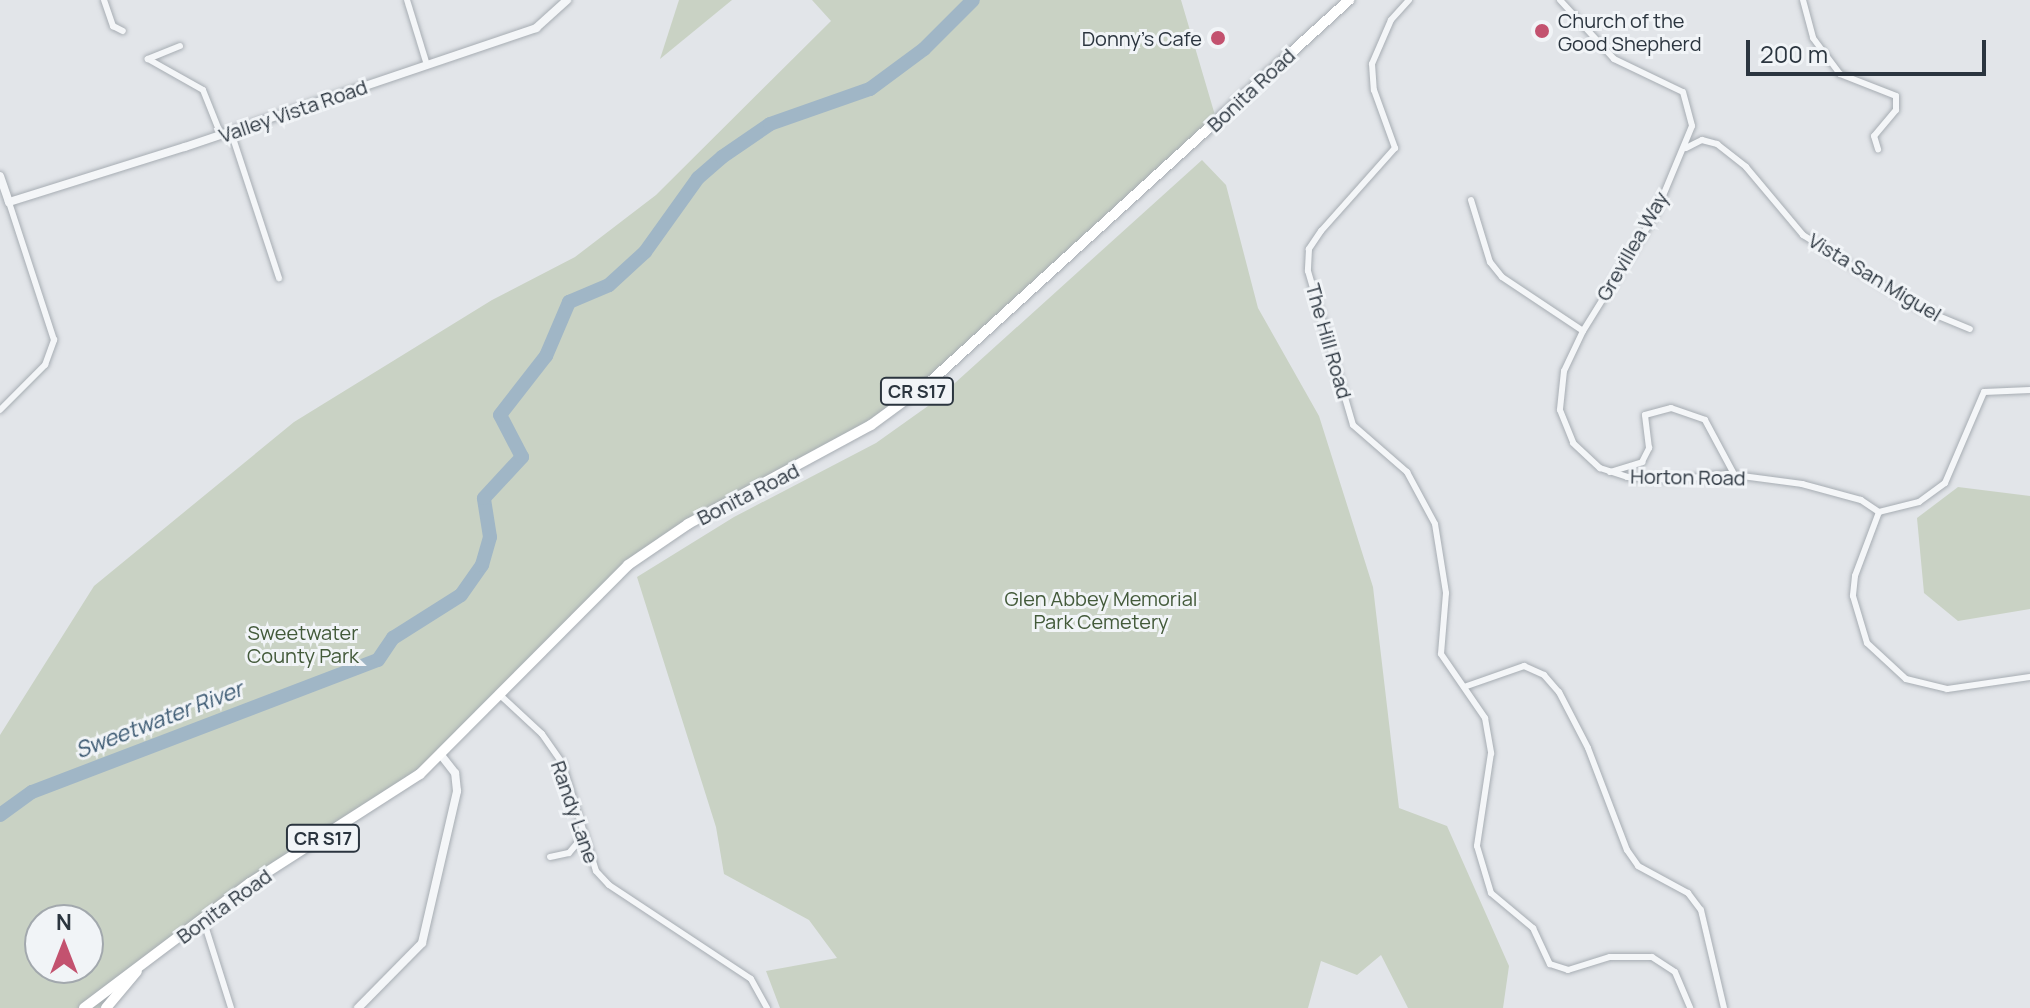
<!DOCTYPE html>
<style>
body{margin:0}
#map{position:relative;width:2030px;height:1008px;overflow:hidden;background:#e2e5e9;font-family:Manrope,sans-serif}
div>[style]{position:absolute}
.green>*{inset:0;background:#c9d2c4}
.river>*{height:14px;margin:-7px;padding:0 7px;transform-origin:7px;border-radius:7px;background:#a0b6c6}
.roads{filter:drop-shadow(0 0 2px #a7adb3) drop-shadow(0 0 2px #a7adb3)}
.minor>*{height:6px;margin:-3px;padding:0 3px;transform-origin:3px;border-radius:3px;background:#f4f6f8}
.tertiary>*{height:8px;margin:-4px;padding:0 4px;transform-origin:4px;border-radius:4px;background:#f4f6f8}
.primary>*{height:10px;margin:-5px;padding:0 5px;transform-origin:5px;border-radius:5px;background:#fff}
.dots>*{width:22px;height:22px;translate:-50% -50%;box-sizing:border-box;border:4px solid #f1f4f7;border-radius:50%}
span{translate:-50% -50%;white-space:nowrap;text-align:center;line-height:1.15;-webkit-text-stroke:6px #f1f4f7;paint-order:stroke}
.shield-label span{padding:2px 6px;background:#f1f4f7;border:2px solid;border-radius:6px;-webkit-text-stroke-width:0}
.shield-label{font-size:18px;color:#2b353f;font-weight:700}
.poi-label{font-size:20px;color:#2b353f}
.left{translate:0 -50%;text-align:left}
.right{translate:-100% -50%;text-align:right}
.street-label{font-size:20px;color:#2b353f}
.park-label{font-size:20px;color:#435a3a}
.water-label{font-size:22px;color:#395770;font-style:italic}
.north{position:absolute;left:24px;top:904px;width:80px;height:80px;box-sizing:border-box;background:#f1f4f7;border:2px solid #a2a8ad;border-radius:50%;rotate:0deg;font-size:22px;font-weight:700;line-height:32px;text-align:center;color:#2b353f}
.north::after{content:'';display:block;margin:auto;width:28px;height:36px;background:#c3526f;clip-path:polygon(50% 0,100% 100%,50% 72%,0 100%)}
.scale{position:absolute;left:1746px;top:40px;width:240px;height:36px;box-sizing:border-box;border:4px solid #2b353f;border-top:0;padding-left:10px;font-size:24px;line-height:28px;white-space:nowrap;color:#2b353f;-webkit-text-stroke:6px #f1f4f7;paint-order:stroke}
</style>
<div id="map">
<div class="green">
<div style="clip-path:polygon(679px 0,732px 0,660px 59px)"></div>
<div style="clip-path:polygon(evenodd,812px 0,1181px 0,1217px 122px,917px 392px,639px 557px,442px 755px,202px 919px,99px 1008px,0 1008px,0 735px,94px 586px,294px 422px,492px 300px,575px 257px,656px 195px,831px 21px,812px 0,40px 920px,88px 920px,88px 968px,40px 968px,40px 920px)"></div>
<div style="clip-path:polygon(1202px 160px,1226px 185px,1258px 308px,1319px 416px,1373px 587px,1399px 808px,1447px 826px,1509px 966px,1503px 1008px,1408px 1008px,1381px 955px,1357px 975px,1321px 961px,1308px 1008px,780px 1008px,766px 971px,837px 958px,809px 920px,724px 874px,716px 827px,637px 577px,734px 517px,876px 443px,935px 401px)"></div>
<div style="clip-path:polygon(1958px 487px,2030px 496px,2030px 609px,1958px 621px,1924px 593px,1917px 518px)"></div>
</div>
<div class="river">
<div style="left:0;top:815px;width:39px;rotate:-36deg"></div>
<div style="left:32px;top:792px;width:370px;rotate:-20.9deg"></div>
<div style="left:378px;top:660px;width:27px;rotate:-56deg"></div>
<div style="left:393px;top:638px;width:80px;rotate:-32.3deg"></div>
<div style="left:461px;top:595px;width:37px;rotate:-55deg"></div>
<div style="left:482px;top:565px;width:29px;rotate:-74deg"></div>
<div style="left:490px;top:537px;width:39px;rotate:-99deg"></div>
<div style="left:484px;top:498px;width:56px;rotate:-47.2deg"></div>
<div style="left:522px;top:457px;width:47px;rotate:-117.6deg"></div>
<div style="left:500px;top:415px;width:75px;rotate:-52.1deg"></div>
<div style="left:546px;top:356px;width:59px;rotate:-66.9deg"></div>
<div style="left:569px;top:302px;width:43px;rotate:-23deg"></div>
<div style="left:609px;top:285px;width:49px;rotate:-42.5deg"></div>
<div style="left:645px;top:252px;width:91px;rotate:-54.4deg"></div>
<div style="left:698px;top:178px;width:32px;rotate:-41deg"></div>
<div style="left:722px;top:157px;width:58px;rotate:-34.5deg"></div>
<div style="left:770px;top:124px;width:106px;rotate:-19.3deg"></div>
<div style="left:870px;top:89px;width:67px;rotate:-36.5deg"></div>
<div style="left:924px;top:49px;width:69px;rotate:-45deg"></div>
</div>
<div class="roads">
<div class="minor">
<div style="left:104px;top:0;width:28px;rotate:71deg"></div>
<div style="left:113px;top:26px;width:11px;rotate:27deg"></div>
<div style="left:407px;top:0;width:68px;rotate:72.9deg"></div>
<div style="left:1409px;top:0;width:27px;rotate:132deg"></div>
<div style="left:1391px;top:20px;width:48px;rotate:113.4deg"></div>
<div style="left:1372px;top:64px;width:26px;rotate:86deg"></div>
<div style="left:1374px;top:90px;width:62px;rotate:70.1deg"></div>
<div style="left:1395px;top:148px;width:111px;rotate:131.7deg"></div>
<div style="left:1321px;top:231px;width:22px;rotate:124deg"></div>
<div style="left:1309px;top:249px;width:22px;rotate:93deg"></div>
<div style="left:1308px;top:271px;width:160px;rotate:73.7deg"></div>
<div style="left:1353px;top:425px;width:72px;rotate:41deg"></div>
<div style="left:1407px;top:472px;width:59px;rotate:61.7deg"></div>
<div style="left:1435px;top:524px;width:70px;rotate:80.9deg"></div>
<div style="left:1446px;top:593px;width:61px;rotate:94.7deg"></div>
<div style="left:1441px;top:654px;width:78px;rotate:55.5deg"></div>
<div style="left:1485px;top:718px;width:36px;rotate:80deg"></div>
<div style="left:1491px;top:753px;width:94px;rotate:98.6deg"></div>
<div style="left:1477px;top:846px;width:49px;rotate:73.4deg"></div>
<div style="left:1491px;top:893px;width:55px;rotate:39.8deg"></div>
<div style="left:1533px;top:928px;width:40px;rotate:65deg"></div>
<div style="left:1550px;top:964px;width:19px;rotate:18deg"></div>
<div style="left:1568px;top:970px;width:44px;rotate:-17.2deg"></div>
<div style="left:1610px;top:957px;width:42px"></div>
<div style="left:1652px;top:957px;width:27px;rotate:33deg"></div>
<div style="left:1675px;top:972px;width:39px;rotate:67deg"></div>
<div style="left:1560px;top:0;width:80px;rotate:47.5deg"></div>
<div style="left:1614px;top:59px;width:76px;rotate:25.6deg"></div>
<div style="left:1683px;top:92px;width:35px;rotate:75deg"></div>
<div style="left:1692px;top:126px;width:96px;rotate:112.6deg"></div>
<div style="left:1655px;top:215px;width:137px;rotate:121.8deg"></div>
<div style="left:1583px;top:331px;width:44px;rotate:115.4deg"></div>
<div style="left:1564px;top:371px;width:39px;rotate:96deg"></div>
<div style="left:1560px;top:410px;width:35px;rotate:68deg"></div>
<div style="left:1573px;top:443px;width:37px;rotate:43deg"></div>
<div style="left:1600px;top:468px;width:28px;rotate:18deg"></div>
<div style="left:1627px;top:477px;width:47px;rotate:3.7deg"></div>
<div style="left:1674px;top:480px;width:53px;rotate:-6.5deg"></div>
<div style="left:1727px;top:474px;width:76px;rotate:7.6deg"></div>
<div style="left:1802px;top:484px;width:61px;rotate:15.2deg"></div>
<div style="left:1861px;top:500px;width:22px;rotate:34deg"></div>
<div style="left:1803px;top:0;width:39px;rotate:75deg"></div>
<div style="left:1813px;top:38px;width:45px;rotate:53.1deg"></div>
<div style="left:1840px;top:74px;width:60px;rotate:21.4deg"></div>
<div style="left:1896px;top:96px;width:14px;rotate:90deg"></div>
<div style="left:1896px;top:110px;width:34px;rotate:130deg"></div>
<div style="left:1874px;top:136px;width:14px;rotate:73deg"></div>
<div style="left:180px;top:46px;width:35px;rotate:158deg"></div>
<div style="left:148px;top:59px;width:63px;rotate:29.4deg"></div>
<div style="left:203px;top:90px;width:48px;rotate:68.2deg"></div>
<div style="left:231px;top:132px;width:154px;rotate:71.8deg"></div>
<div style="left:1686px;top:148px;width:18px;rotate:-27deg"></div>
<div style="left:1702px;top:140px;width:16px;rotate:15deg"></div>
<div style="left:1717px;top:144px;width:37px;rotate:38deg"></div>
<div style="left:1746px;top:167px;width:89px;rotate:50deg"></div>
<div style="left:1803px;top:235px;width:137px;rotate:32.2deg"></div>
<div style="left:1919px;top:308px;width:55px;rotate:22.4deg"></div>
<div style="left:1471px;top:200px;width:65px;rotate:73deg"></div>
<div style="left:1490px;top:262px;width:19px;rotate:51deg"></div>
<div style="left:1502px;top:277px;width:97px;rotate:33.7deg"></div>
<div style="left:2030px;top:390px;width:46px;rotate:177.5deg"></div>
<div style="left:1984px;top:392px;width:99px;rotate:113.2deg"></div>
<div style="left:1945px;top:483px;width:32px;rotate:144deg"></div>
<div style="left:1919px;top:502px;width:41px;rotate:166deg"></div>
<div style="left:1879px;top:512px;width:68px;rotate:110.6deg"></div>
<div style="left:1855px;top:576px;width:20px;rotate:96deg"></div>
<div style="left:1853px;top:596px;width:49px;rotate:73.4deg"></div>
<div style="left:1867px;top:643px;width:53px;rotate:42.7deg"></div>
<div style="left:1906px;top:679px;width:42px;rotate:13.7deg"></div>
<div style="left:1947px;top:689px;width:84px;rotate:-8.2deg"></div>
<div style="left:0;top:410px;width:64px;rotate:-45deg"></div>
<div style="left:45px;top:365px;width:27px;rotate:-70deg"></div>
<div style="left:54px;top:340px;width:145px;rotate:-108.1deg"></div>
<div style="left:1610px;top:472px;width:34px;rotate:-17deg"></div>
<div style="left:1642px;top:462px;width:16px;rotate:-63deg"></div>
<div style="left:1649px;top:448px;width:33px;rotate:-97deg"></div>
<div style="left:1645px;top:415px;width:27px;rotate:-15deg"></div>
<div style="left:1671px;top:408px;width:36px;rotate:19deg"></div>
<div style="left:1705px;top:420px;width:64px;rotate:61.8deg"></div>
<div style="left:1464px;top:687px;width:64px;rotate:-19.3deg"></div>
<div style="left:1524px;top:666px;width:22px;rotate:24deg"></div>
<div style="left:1544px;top:675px;width:23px;rotate:49deg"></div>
<div style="left:1559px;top:692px;width:63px;rotate:62.6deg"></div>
<div style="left:1588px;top:748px;width:109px;rotate:69.1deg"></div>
<div style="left:1627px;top:850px;width:19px;rotate:55deg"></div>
<div style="left:1638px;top:866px;width:57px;rotate:28.4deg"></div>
<div style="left:1688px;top:893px;width:21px;rotate:53deg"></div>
<div style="left:1701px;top:910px;width:101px;rotate:76.8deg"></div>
<div style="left:500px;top:695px;width:57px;rotate:42.9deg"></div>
<div style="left:542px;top:734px;width:35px;rotate:55deg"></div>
<div style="left:562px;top:763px;width:113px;rotate:72.5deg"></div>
<div style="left:596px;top:871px;width:19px;rotate:47deg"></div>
<div style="left:609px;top:885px;width:170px;rotate:33.5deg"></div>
<div style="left:751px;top:979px;width:33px;rotate:61deg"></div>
<div style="left:550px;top:857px;width:19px;rotate:-12deg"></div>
<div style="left:569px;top:853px;width:23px;rotate:-50deg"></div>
<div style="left:203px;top:919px;width:93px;rotate:72.5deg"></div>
</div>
<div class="tertiary">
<div style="left:0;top:176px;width:28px;rotate:71deg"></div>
<div style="left:9px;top:202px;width:184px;rotate:-17.4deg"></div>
<div style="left:185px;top:147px;width:371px;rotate:-18.7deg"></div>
<div style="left:536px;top:28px;width:42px;rotate:-42.1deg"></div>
<div style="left:358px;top:1008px;width:91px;rotate:-45.4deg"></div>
<div style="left:422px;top:943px;width:156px;rotate:-77deg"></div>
<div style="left:457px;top:791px;width:18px;rotate:-96deg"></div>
<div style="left:455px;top:773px;width:23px;rotate:-128deg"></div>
</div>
<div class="primary">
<div style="left:84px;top:1008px;width:208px;rotate:-37deg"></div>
<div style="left:250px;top:883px;width:202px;rotate:-32.7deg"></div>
<div style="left:420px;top:774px;width:295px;rotate:-45.1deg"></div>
<div style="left:628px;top:565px;width:73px;rotate:-34.3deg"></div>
<div style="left:688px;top:524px;width:208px;rotate:-28.4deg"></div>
<div style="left:871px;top:425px;width:74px;rotate:-36.3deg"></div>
<div style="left:931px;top:381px;width:566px;rotate:-42.35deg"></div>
<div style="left:106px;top:1008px;width:48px;rotate:-50deg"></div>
</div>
</div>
<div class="dots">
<div style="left:1542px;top:31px;background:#c3526f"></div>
<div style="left:1218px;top:38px;background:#c3526f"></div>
</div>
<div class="shield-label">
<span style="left:917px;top:391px">CR S17</span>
<span style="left:323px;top:838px">CR S17</span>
</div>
<div class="poi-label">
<span class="left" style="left:1558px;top:32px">Church of the<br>Good Shepherd</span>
<span class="right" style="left:1202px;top:38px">Donny's Cafe</span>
</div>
<div class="street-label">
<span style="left:1251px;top:90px;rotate:-43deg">Bonita Road</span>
<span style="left:293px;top:111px;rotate:-19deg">Valley Vista Road</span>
<span style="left:1632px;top:246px;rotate:-60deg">Grevillea Way</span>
<span style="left:1875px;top:277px;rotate:31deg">Vista San Miguel</span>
<span style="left:1329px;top:341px;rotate:74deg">The Hill Road</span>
<span style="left:1688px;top:477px;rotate:1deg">Horton Road</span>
<span style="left:748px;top:494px;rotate:-27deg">Bonita Road</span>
<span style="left:575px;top:812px;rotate:71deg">Randy Lane</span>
<span style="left:224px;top:906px;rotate:-36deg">Bonita Road</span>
</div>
<div class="park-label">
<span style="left:1101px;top:610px">Glen Abbey Memorial<br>Park Cemetery</span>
<span style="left:303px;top:644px">Sweetwater<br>County Park</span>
</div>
<div class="water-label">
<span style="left:159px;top:720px;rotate:-21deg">Sweetwater River</span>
</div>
<div class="north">N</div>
<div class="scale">200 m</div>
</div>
